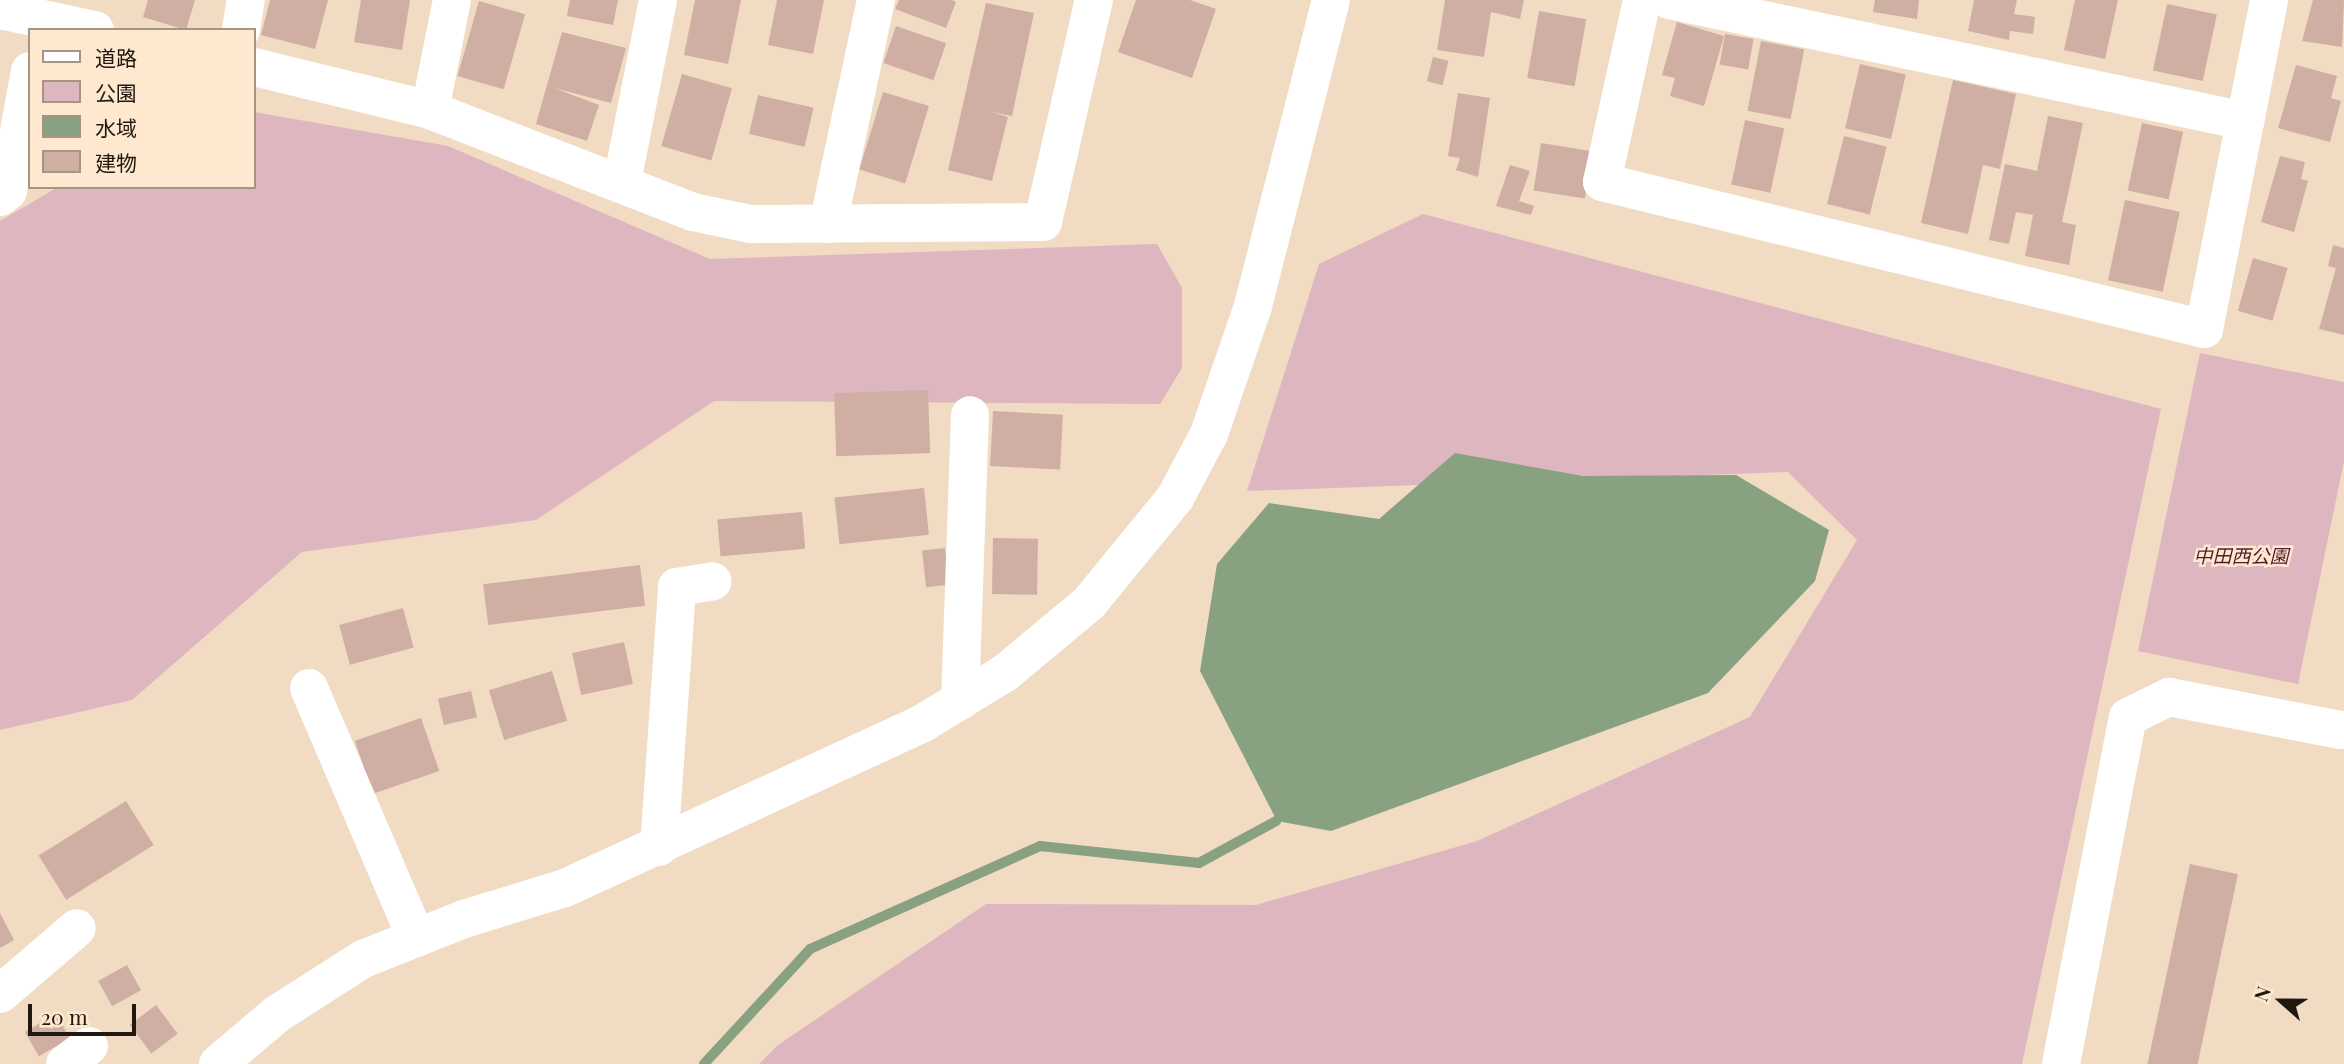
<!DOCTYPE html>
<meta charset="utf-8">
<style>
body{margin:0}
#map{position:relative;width:2344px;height:1064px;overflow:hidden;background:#f1dbc2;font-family:"Playfair Display","Noto Sans JP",serif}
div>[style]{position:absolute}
.green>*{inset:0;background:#ddb6bf}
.water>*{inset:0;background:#88a181}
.stream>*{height:10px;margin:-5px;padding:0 5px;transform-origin:5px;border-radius:5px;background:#88a181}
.building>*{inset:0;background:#cfaea4;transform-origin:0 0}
.minor>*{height:38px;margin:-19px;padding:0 19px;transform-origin:19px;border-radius:19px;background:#fff}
.tertiary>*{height:38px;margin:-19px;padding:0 19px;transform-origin:19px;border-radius:19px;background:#fff}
span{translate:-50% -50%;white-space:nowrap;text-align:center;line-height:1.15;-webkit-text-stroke:5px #fee8cf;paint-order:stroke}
.park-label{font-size:19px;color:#521b2d;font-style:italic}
.legend{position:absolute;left:28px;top:28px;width:228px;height:161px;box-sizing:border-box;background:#fee8cf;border:2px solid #a69583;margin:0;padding:9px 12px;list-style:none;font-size:21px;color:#211910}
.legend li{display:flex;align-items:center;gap:14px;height:35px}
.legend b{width:35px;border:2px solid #a69583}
.north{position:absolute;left:2246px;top:966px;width:70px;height:70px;-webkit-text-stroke:5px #fee8cf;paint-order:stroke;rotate:291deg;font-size:19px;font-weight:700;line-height:28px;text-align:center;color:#211910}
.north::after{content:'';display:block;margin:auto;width:24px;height:32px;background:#211910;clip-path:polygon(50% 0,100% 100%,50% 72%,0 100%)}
.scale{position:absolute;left:28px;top:1004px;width:108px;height:32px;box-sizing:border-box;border:4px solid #211910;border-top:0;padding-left:9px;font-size:21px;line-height:24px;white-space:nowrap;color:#211910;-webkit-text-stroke:5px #fee8cf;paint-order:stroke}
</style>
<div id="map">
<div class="green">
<div style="clip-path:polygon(254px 112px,448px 146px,710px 259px,1157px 244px,1182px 288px,1182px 368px,1160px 404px,714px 401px,536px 520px,302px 552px,132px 700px,0 730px,0 221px,58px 187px,254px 187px)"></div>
<div style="clip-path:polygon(1423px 214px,2161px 409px,2022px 1064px,759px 1064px,778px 1045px,986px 904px,1256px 905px,1477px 841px,1750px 717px,1857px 540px,1788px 472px,1247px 491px,1319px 264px)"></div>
<div style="clip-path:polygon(2200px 353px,2344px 382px,2344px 461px,2298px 684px,2138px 651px)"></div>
</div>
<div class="water">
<div style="clip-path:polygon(1455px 453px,1583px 476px,1736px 475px,1829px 530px,1815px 581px,1708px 693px,1331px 831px,1277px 821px,1200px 671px,1217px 564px,1269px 503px,1379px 519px)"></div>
</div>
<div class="stream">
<div style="left:704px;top:1064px;width:156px;rotate:-47.3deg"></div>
<div style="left:810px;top:949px;width:252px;rotate:-24.1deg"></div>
<div style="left:1040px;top:846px;width:160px;rotate:6.1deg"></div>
<div style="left:1199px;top:863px;width:88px;rotate:-28.6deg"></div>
</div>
<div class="building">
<div style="clip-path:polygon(148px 0,195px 0,186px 30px,143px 17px)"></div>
<div style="clip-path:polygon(270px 0,328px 0,315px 49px,261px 35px)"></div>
<div style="clip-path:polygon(361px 0,410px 0,402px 50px,354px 42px)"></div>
<div style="clip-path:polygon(570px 0,618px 0,613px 25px,567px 16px)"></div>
<div style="clip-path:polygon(695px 0,741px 0,728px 64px,684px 55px)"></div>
<div style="clip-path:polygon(777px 0,824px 0,813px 54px,768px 45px)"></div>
<div style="clip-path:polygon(899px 0,952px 0,956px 2px,946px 28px,895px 9px)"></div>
<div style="clip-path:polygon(1136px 0,1190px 0,1216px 9px,1192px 78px,1118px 52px)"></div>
<div style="clip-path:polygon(1445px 0,1524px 0,1520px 19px,1491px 12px,1484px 57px,1437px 50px)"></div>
<div style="clip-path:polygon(1875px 0,1919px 0,1917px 19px,1873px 12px)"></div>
<div style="clip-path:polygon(1974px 0,2017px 0,2014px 14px,2035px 17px,2033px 34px,2010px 31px,2009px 40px,1968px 31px)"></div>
<div style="clip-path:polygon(2075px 0,2118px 0,2105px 59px,2064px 50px)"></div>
<div style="clip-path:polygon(2313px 0,2344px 0,2342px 47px,2302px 41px)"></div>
<div style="left:479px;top:1px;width:48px;height:78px;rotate:16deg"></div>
<div style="clip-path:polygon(986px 3px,1034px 13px,1012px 116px,992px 112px,1008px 117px,992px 181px,948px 170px)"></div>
<div style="left:2167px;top:4px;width:51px;height:68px;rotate:12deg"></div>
<div style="left:1539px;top:11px;width:48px;height:68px;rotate:10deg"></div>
<div style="clip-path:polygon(1677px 22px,1724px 36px,1704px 106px,1670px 96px,1675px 78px,1662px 75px)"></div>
<div style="left:896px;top:26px;width:53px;height:39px;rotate:19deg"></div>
<div style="clip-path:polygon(562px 32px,626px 48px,611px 103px,554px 88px,599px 105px,587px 141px,536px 124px)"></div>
<div style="left:1725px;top:34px;width:29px;height:31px;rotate:10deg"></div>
<div style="left:1761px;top:41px;width:44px;height:71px;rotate:11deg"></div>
<div style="left:1433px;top:57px;width:16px;height:25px;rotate:14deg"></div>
<div style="left:1860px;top:64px;width:47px;height:66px;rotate:13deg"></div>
<div style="clip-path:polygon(2296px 65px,2337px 76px,2331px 98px,2341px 101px,2330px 142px,2278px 128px)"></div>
<div style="left:682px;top:74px;width:52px;height:75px;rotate:16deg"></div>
<div style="clip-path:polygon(1953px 80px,2016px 94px,2000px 169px,1983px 165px,1968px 234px,1921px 223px)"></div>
<div style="left:883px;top:92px;width:48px;height:81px;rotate:17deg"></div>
<div style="clip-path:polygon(1458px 93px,1490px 98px,1478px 177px,1456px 170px,1460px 158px,1448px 156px)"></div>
<div style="left:758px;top:95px;width:57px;height:40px;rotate:13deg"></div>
<div style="clip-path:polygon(2048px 116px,2083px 123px,2062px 222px,2076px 225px,2069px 265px,2025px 256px,2033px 215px,2016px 212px,2009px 244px,1989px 240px,2005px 164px,2037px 171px)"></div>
<div style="left:1745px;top:120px;width:40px;height:66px;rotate:12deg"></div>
<div style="left:2142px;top:123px;width:42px;height:69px;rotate:12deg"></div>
<div style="left:1844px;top:136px;width:44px;height:70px;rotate:14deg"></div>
<div style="left:1541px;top:143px;width:52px;height:48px;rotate:9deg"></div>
<div style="clip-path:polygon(2280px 156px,2305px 162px,2301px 179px,2308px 181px,2294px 232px,2261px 222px)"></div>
<div style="clip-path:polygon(1510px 165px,1530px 171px,1519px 201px,1534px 206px,1531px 215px,1496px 206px)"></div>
<div style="left:2125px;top:200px;width:56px;height:82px;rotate:12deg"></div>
<div style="clip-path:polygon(2333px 245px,2344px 248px,2344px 335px,2319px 329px,2336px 268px,2328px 266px)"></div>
<div style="left:2253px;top:258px;width:36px;height:55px;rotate:16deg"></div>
<div style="left:928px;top:390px;width:63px;height:94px;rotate:88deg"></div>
<div style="left:993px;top:411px;width:70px;height:55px;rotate:3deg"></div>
<div style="left:924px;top:488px;width:47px;height:90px;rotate:84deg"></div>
<div style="left:802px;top:512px;width:37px;height:85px;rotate:85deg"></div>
<div style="left:993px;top:538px;width:45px;height:56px;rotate:1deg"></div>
<div style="left:945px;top:548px;width:37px;height:23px;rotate:84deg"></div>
<div style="left:640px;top:565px;width:41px;height:158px;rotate:83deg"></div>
<div style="left:403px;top:608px;width:41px;height:66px;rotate:75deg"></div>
<div style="left:624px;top:642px;width:43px;height:53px;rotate:78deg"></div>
<div style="left:552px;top:671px;width:52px;height:66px;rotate:73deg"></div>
<div style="left:471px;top:691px;width:27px;height:34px;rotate:77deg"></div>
<div style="left:421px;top:718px;width:56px;height:70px;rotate:71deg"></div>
<div style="left:126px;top:801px;width:52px;height:103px;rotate:58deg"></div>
<div style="left:2190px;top:864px;width:49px;height:205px;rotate:12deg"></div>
<div style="clip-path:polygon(0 913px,14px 940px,0 948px)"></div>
<div style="left:127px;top:965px;width:29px;height:33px;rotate:61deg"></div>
<div style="left:156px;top:1005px;width:36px;height:33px;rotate:53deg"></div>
<div style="left:56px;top:1014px;width:28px;height:36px;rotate:60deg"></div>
</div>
<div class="minor">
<div style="left:1642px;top:0;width:186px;rotate:102.4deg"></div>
<div style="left:1602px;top:182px;width:620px;rotate:13.72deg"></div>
<div style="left:2204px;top:329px;width:335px;rotate:-78.8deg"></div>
<div style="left:1669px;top:0;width:589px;rotate:11.86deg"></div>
<div style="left:0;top:10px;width:97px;rotate:11.9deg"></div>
<div style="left:241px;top:30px;width:30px;rotate:-81deg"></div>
<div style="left:254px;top:67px;width:181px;rotate:13.7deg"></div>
<div style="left:430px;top:110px;width:282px;rotate:21.2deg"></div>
<div style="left:693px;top:212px;width:58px;rotate:11.9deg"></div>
<div style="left:750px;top:224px;width:293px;rotate:-0.4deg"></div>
<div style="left:1043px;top:222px;width:228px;rotate:-77.1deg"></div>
<div style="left:430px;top:110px;width:112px;rotate:-78.7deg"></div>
<div style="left:622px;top:182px;width:186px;rotate:-78.8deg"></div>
<div style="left:0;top:197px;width:10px;rotate:-37deg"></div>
<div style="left:8px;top:191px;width:122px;rotate:-79.6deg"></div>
<div style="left:828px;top:224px;width:229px;rotate:-77.9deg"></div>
<div style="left:309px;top:688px;width:272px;rotate:66.8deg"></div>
<div style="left:960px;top:701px;width:286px;rotate:-88deg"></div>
<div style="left:659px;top:847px;width:261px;rotate:-86deg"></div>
<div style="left:677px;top:587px;width:36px;rotate:-9deg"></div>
<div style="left:0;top:994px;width:101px;rotate:-40.6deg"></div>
<div style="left:65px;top:1064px;width:30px;rotate:-37deg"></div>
<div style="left:2061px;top:1064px;width:353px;rotate:-79.1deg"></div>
<div style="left:2128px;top:717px;width:46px;rotate:-26deg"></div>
<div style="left:2169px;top:697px;width:175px;rotate:10.9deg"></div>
</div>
<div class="tertiary">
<div style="left:218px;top:1064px;width:77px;rotate:-40.3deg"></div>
<div style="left:277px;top:1014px;width:102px;rotate:-32.6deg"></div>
<div style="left:363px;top:959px;width:109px;rotate:-21.6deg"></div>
<div style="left:464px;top:919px;width:106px;rotate:-17.1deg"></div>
<div style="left:565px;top:888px;width:394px;rotate:-24.7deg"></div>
<div style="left:923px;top:723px;width:96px;rotate:-31.4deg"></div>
<div style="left:1005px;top:673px;width:109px;rotate:-39.8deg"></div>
<div style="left:1089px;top:603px;width:136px;rotate:-50.7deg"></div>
<div style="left:1175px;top:498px;width:72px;rotate:-62deg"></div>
<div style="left:1209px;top:434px;width:135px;rotate:-71deg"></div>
<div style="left:1253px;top:306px;width:316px;rotate:-75.7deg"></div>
</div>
<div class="park-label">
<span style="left:2241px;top:556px">中田西公園</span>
</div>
<ul class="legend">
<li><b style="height:9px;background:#fff"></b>道路</li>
<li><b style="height:19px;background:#ddb6bf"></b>公園</li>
<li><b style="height:19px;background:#88a181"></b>水域</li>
<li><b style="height:19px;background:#cfaea4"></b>建物</li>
</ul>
<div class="north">N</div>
<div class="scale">20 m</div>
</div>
